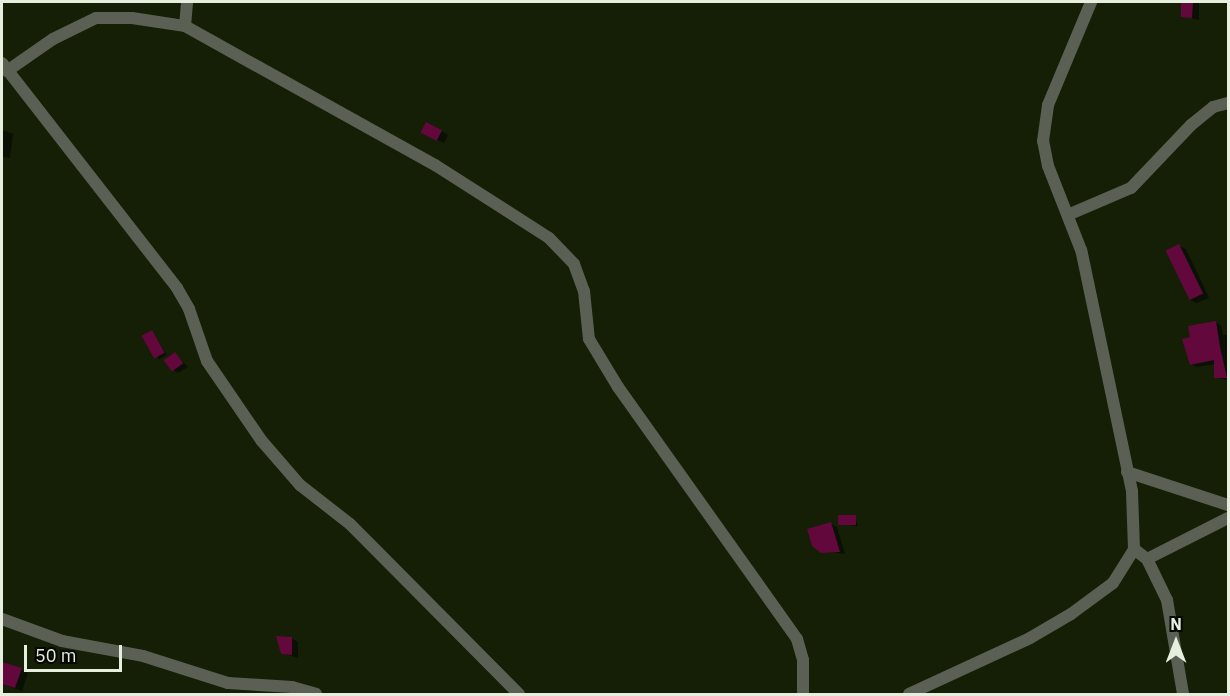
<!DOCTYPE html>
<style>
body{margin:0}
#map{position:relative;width:1230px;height:696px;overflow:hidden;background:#141f06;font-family:"IBM Plex Sans",sans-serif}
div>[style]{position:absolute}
.shadow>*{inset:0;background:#0007;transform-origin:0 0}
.building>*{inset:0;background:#62083d;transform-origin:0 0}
.street>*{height:12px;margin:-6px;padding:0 6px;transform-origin:6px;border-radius:6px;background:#5a6154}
span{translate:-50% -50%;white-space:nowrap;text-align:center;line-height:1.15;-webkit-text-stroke:6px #040701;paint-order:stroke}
.frame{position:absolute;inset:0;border:3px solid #e6eede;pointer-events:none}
.north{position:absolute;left:1146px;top:612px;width:60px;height:60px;-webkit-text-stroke:4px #040701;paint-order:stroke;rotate:0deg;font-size:16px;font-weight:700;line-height:24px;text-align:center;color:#e6eede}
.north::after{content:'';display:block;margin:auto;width:21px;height:27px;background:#e6eede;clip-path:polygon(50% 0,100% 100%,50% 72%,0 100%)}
.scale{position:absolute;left:24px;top:645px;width:98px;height:27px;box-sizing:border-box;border:3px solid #e6eede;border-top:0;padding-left:8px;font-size:18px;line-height:21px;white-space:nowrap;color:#e6eede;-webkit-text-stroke:4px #040701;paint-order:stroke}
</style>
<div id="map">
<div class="shadow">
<div style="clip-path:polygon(1183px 2px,1199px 2px,1199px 20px,1182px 16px)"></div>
<div style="clip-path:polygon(2px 130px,13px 134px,10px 158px,2px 157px)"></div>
<div style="clip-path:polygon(441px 131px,448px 135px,444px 143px,429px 136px)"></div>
<div style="clip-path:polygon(1179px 246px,1186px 249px,1209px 298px,1196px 303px,1189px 299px)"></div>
<div style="clip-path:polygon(1215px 322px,1221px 325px,1223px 335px,1228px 335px,1228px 389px,1227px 380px,1215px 377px,1215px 364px,1197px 367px,1191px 364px,1192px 338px)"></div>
<div style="left:152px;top:332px;width:27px;height:9px;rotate:57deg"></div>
<div style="clip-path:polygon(175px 354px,188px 367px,178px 373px,172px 370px)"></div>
<div style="clip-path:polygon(855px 516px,858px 526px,839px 524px)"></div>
<div style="clip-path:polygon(831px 524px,837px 527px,845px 554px,822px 551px)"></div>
<div style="clip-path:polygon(291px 638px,298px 642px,298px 658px,282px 653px)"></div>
<div style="clip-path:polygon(2px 663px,28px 673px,22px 691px,2px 684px)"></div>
</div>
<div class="building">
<div style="clip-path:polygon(1181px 2px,1193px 2px,1192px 18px,1181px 17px)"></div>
<div style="left:426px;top:122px;width:18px;height:12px;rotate:27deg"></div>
<div style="left:1179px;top:244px;width:55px;height:15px;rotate:64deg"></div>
<div style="clip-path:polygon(1216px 321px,1220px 347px,1227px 378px,1214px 378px,1214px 360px,1190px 365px,1182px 339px,1190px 337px,1188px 326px)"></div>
<div style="left:152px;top:330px;width:26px;height:12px;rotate:61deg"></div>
<div style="left:175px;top:352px;width:14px;height:14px;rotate:54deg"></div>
<div style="left:838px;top:515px;width:18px;height:10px"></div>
<div style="clip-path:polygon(831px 522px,840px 552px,821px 553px,812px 546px,807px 529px)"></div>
<div style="clip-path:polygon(276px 636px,292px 637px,292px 655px,281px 654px)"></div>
<div style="clip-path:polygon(2px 662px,22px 668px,15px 688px,2px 684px)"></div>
</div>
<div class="street">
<div style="left:185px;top:26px;width:24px;rotate:-85deg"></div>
<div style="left:2px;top:63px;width:285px;rotate:52.1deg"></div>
<div style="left:177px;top:288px;width:24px;rotate:60deg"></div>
<div style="left:189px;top:309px;width:55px;rotate:70.9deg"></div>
<div style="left:207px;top:361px;width:96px;rotate:55.6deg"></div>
<div style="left:261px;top:440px;width:60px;rotate:49.1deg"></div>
<div style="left:300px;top:485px;width:63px;rotate:38deg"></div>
<div style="left:350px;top:524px;width:240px;rotate:45.2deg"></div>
<div style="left:7px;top:71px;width:56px;rotate:-34.8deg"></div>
<div style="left:53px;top:39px;width:48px;rotate:-26deg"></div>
<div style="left:96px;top:18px;width:36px"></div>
<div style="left:132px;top:18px;width:54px;rotate:8.6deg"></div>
<div style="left:185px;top:26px;width:286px;rotate:29.1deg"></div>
<div style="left:435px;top:165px;width:135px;rotate:32.6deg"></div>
<div style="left:549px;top:238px;width:36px;rotate:46deg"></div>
<div style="left:574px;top:264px;width:29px;rotate:70deg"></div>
<div style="left:584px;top:291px;width:48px;rotate:84.1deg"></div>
<div style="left:589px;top:339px;width:56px;rotate:58.9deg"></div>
<div style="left:618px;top:387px;width:309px;rotate:54.6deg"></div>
<div style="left:797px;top:639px;width:22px;rotate:74deg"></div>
<div style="left:803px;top:660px;width:34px;rotate:90deg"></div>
<div style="left:1070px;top:214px;width:66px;rotate:-23.1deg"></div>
<div style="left:1131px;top:188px;width:87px;rotate:-46.4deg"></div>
<div style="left:1191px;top:125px;width:28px;rotate:-39deg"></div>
<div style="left:1213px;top:107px;width:16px;rotate:-15deg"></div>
<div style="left:1127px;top:472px;width:106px;rotate:18.1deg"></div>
<div style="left:1134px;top:549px;width:16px;rotate:38deg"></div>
<div style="left:1147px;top:559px;width:46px;rotate:64deg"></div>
<div style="left:1167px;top:600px;width:95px;rotate:80.3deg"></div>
<div style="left:1147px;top:559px;width:91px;rotate:-26.8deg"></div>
<div style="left:2px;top:619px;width:64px;rotate:20.1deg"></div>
<div style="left:62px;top:641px;width:82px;rotate:10.5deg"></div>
<div style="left:143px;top:656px;width:89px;rotate:17.6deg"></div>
<div style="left:228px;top:683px;width:64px;rotate:3.6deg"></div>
<div style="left:292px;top:687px;width:25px;rotate:16deg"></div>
<div style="left:909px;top:694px;width:133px;rotate:-24.8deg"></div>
<div style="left:1030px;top:638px;width:48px;rotate:-30.3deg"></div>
<div style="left:1071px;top:614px;width:52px;rotate:-36.4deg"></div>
<div style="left:1113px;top:583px;width:40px;rotate:-58deg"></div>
<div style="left:1134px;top:549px;width:58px;rotate:-92deg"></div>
<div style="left:1132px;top:491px;width:246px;rotate:-101.9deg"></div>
<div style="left:1081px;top:250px;width:90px;rotate:-111.4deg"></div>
<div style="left:1048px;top:166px;width:25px;rotate:-101deg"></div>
<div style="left:1043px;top:141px;width:36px;rotate:-82deg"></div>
<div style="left:1048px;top:105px;width:112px;rotate:-67.3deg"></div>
</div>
<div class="frame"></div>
<div class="north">N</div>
<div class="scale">50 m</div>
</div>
